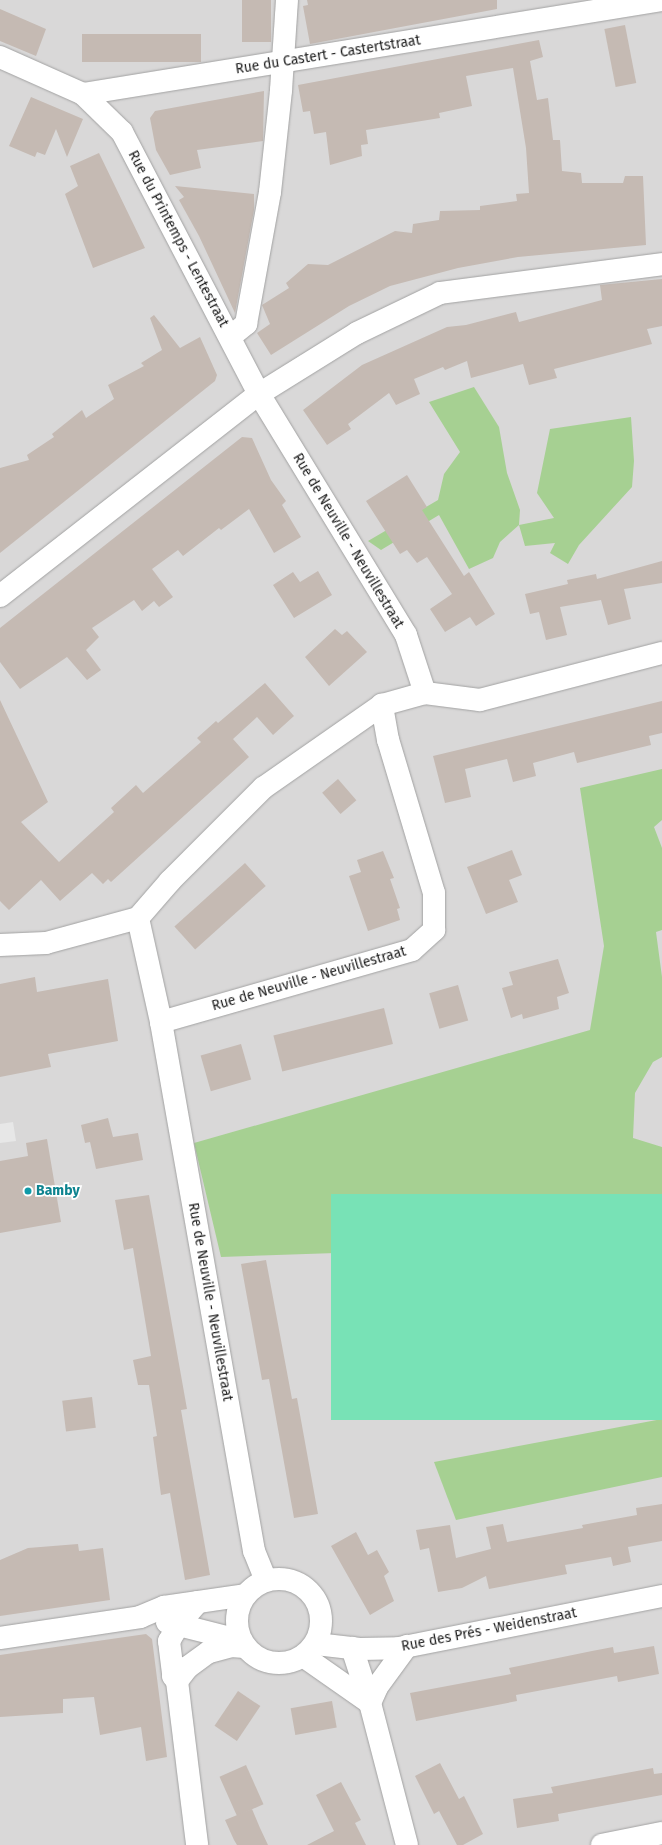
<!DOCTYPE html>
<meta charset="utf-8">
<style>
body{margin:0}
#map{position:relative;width:662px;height:1845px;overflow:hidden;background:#eee9e0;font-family:"Fira Sans",sans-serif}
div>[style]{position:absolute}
.residential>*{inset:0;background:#d9d8d8;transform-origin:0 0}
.forest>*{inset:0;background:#a6d092}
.pitch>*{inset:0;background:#78e2b6;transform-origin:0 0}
.parking>*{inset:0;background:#e7e7e7}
.building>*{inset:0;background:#c5bab3;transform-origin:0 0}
.roads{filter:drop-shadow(0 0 1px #a2a2a2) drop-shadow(0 0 1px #a2a2a2)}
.minor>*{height:22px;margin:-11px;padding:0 11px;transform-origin:11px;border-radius:11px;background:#fff}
.minor>.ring{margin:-11px;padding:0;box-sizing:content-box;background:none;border:22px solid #fff;border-radius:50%}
.dots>*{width:11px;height:11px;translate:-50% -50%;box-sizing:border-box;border:2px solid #fff;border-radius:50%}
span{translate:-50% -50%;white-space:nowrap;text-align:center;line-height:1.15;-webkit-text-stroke:3.5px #fff;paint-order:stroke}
.street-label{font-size:14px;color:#1b1b1b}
.culture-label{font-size:14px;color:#0d838f;font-weight:700}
.left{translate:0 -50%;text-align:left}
</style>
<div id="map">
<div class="residential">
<div style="left:0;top:0;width:662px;height:1845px"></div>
</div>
<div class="forest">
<div style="clip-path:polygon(474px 387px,499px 427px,507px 473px,520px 510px,519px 525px,554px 518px,537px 493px,550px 429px,631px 417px,634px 461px,632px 487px,579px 545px,568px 564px,550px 553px,555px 543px,525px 546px,519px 525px,500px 542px,493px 558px,469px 569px,439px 515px,381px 550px,368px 541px,438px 500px,444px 474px,460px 452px,429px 402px)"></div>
<div style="clip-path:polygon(662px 769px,662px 820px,654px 827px,662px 848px,662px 930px,656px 932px,662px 977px,662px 1057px,653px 1062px,635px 1093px,633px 1138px,662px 1147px,662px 1194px,336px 1253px,221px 1257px,194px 1143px,590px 1030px,604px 946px,580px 788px)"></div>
<div style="clip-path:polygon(662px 1419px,662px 1477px,456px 1520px,434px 1462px)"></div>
</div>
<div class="pitch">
<div style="left:662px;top:1194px;width:226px;height:331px;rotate:90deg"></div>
</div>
<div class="parking">
<div style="clip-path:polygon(13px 1122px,16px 1141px,0 1143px,0 1124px)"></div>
</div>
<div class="building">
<div style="left:242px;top:0;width:29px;height:42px"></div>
<div style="clip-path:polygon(307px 0,497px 0,497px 9px,310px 44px,303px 6px,308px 5px)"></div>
<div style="clip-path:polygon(0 9px,46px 29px,36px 56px,0 41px)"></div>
<div style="left:625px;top:25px;width:59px;height:21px;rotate:79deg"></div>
<div style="left:201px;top:34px;width:28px;height:119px;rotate:90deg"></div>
<div style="clip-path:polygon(539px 40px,543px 57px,530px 61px,537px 100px,548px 98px,553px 140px,560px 140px,562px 171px,581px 173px,582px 183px,623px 183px,625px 176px,643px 176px,646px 245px,518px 257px,458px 268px,390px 286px,349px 306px,271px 355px,257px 333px,270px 324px,262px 305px,289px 288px,286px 283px,308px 264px,328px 265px,395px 231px,412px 233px,413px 224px,439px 220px,440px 211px,480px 210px,480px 206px,517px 201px,516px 194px,529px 193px,526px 148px,513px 68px,466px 76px,472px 106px,439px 113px,440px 118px,366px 130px,368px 144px,361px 145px,362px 156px,330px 165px,326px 132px,314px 134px,310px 111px,303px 112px,298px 85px)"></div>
<div style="clip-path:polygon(264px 91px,263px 141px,197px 150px,201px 168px,170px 175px,156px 150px,150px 118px,155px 111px)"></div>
<div style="clip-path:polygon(31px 97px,83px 119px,67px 157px,56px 129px,45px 155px,37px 152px,35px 157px,9px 146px)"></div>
<div style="clip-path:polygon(99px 153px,145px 248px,93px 268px,65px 194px,78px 186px,70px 166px)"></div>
<div style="clip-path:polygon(175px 186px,254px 194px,254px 210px,235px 313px,199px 236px,179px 200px,184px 197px)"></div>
<div style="clip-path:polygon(662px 279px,662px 326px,647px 329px,652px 344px,554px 369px,557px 378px,529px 385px,523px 364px,471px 378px,467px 361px,445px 370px,443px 367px,414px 379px,420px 394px,396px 405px,389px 393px,348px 424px,351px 429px,327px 445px,303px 410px,362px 365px,447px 327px,466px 325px,516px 312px,519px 322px,602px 300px,600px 285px)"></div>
<div style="clip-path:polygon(154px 315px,180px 348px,200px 337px,217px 375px,215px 381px,0 553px,0 468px,29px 460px,27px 455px,54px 437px,52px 434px,82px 410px,86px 418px,114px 399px,108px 385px,144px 366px,141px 363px,162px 350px,150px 318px)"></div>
<div style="clip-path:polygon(242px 437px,252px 438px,271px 480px,286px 501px,282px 505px,301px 537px,274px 553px,249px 509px,221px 530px,219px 528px,183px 556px,178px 550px,152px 569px,173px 597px,159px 607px,154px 601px,142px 611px,134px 600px,92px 628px,99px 637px,86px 650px,101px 670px,87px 680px,67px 657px,20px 689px,0 662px,0 628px)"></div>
<div style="clip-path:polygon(407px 475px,427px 507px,422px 510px,464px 576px,469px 572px,495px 614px,476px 626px,470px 617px,445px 632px,430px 609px,452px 594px,427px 557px,417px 563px,407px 550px,400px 554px,366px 501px)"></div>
<div style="clip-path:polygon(662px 561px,662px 583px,624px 589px,631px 619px,608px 625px,601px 600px,560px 607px,567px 635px,546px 640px,539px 612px,530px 614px,525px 594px,568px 584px,567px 580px,596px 574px,597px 579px)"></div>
<div style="clip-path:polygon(318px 571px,332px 595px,294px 618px,273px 585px,293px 572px,300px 582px)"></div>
<div style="clip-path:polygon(335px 629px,342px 635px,347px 631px,367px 652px,329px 686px,305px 657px)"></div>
<div style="clip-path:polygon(265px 683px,294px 716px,273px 735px,257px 717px,233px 739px,249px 757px,111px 882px,108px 879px,103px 884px,92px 873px,60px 901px,41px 880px,9px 910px,0 901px,0 700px,48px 802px,21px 822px,59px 862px,114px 812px,111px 808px,136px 785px,143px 793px,201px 742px,197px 738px,216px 721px,218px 723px)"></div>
<div style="clip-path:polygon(662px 701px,662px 733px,649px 736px,651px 745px,577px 763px,574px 752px,533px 763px,536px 776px,513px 782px,507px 759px,465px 769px,471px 797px,445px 803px,433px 756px)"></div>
<div style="left:338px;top:779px;width:28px;height:21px;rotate:49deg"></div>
<div style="clip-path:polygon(512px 850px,522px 875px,509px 880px,518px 902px,486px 914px,467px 867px)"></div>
<div style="clip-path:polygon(383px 851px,394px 878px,390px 879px,400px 908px,397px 909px,400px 920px,368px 931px,349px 876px,361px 872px,357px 860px)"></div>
<div style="left:245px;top:863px;width:31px;height:95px;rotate:48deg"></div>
<div style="clip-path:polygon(558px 959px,569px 993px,557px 997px,559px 1009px,523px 1019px,522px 1014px,511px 1018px,502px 988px,513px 985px,509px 972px)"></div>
<div style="clip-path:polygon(35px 977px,37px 992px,108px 979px,118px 1041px,48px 1054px,51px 1067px,0 1077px,0 984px)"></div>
<div style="left:458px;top:985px;width:37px;height:30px;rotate:74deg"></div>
<div style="left:384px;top:1008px;width:37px;height:114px;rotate:76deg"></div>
<div style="left:241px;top:1044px;width:37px;height:42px;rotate:74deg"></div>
<div style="clip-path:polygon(108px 1118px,113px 1137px,138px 1133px,143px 1160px,96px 1169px,90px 1142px,85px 1143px,81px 1125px)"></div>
<div style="clip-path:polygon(47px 1139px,61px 1222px,0 1233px,0 1161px,28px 1156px,26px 1143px)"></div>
<div style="clip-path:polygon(149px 1195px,187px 1409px,181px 1410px,210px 1575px,185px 1580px,170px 1493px,161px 1495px,153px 1437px,157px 1436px,149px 1385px,138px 1385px,133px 1360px,151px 1356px,133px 1248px,124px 1250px,115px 1200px)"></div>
<div style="clip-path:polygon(266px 1260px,292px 1399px,297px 1398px,318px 1514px,294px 1518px,269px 1379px,262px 1380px,241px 1264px)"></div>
<div style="left:92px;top:1397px;width:31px;height:30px;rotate:83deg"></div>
<div style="clip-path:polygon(662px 1504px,662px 1541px,628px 1547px,631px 1562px,613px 1566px,611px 1557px,565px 1565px,567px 1574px,489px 1589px,486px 1576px,462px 1588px,438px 1592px,429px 1548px,420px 1550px,416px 1530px,450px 1525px,456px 1558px,491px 1549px,486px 1527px,503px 1524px,507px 1542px,583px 1528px,582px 1525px,637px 1515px,636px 1508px)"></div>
<div style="clip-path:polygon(356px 1532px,368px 1555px,377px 1550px,389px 1572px,384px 1576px,394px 1601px,370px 1615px,331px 1546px)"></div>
<div style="clip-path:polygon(78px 1544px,79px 1551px,103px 1548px,110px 1600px,0 1616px,0 1560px,28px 1548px)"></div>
<div style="clip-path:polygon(146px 1634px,152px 1639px,167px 1757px,146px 1761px,141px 1727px,100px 1735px,94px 1697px,63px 1699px,63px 1713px,0 1717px,0 1655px)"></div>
<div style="clip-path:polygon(654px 1646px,659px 1674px,618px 1682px,617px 1676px,516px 1695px,517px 1701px,416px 1721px,410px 1693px,511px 1674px,509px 1668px,592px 1651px,613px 1647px,614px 1653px)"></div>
<div style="left:238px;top:1691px;width:27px;height:42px;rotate:34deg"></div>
<div style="left:332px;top:1701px;width:27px;height:42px;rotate:80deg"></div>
<div style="clip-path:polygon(440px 1763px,459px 1799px,464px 1796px,483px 1834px,463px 1845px,457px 1845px,439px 1811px,434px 1814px,415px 1776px)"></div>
<div style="left:246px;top:1765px;width:43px;height:29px;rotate:66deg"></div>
<div style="clip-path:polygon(653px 1768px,654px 1774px,662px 1773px,662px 1795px,558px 1814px,559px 1821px,517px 1828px,513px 1799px,553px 1793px,551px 1787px)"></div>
<div style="clip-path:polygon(341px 1782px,361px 1820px,355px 1823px,366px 1845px,307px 1845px,334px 1831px,316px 1795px)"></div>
<div style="clip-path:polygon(252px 1809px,260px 1828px,268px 1845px,237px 1845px,234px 1840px,225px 1820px)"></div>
</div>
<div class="roads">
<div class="minor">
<div style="left:0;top:57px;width:91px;rotate:24deg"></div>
<div style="left:83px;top:94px;width:587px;rotate:-9.22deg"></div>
<div style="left:83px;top:94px;width:54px;rotate:44.3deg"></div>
<div style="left:122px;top:132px;width:296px;rotate:62.4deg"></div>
<div style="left:259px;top:394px;width:282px;rotate:58.6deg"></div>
<div style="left:406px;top:635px;width:61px;rotate:71.9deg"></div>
<div style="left:230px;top:337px;width:21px;rotate:-39deg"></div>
<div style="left:246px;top:324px;width:134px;rotate:-79.7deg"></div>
<div style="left:270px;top:192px;width:103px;rotate:-83.8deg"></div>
<div style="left:281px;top:90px;width:90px;rotate:-86.2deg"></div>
<div style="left:0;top:596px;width:328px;rotate:-38deg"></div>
<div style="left:259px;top:394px;width:115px;rotate:-31.9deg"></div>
<div style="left:357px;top:333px;width:92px;rotate:-25.7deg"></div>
<div style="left:440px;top:293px;width:224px;rotate:-7.4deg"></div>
<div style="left:138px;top:918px;width:107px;rotate:77.5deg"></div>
<div style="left:161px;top:1022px;width:537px;rotate:80.03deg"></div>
<div style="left:254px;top:1551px;width:31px;rotate:68deg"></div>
<div style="left:0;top:945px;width:46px;rotate:-2.5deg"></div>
<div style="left:46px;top:943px;width:95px;rotate:-15.2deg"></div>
<div style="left:138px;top:918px;width:49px;rotate:-49.1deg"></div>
<div style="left:170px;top:881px;width:132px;rotate:-45deg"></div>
<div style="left:263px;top:788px;width:145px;rotate:-34.9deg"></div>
<div style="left:382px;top:705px;width:45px;rotate:-15.6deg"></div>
<div style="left:425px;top:693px;width:55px;rotate:7.3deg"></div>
<div style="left:480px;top:700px;width:188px;rotate:-14.5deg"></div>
<div style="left:161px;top:1022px;width:261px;rotate:-16deg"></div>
<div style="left:412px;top:950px;width:30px;rotate:-42deg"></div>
<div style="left:434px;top:930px;width:37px;rotate:-90deg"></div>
<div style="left:434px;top:893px;width:160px;rotate:-106.7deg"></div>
<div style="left:388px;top:740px;width:36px;rotate:-100deg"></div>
<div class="ring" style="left:237px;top:1579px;width:62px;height:62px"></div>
<div style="left:198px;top:1602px;width:29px;rotate:131deg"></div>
<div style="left:179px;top:1624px;width:20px;rotate:120deg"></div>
<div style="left:169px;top:1641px;width:35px;rotate:83deg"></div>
<div style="left:173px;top:1676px;width:6px;rotate:51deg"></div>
<div style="left:177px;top:1681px;width:18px;rotate:-52deg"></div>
<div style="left:188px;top:1667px;width:26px;rotate:-36deg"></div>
<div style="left:209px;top:1652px;width:23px;rotate:-15deg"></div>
<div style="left:231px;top:1646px;width:14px;rotate:4deg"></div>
<div style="left:167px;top:1622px;width:77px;rotate:14.2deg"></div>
<div style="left:0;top:1638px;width:142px;rotate:-8.5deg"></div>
<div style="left:140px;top:1617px;width:26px;rotate:-23deg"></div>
<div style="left:164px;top:1607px;width:82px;rotate:-8.4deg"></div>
<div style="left:316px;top:1644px;width:44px;rotate:6.5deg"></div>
<div style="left:360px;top:1649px;width:39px;rotate:-1deg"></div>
<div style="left:399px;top:1648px;width:268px;rotate:-11.2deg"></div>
<div style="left:303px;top:1656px;width:82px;rotate:35deg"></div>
<div style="left:370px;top:1703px;width:58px;rotate:-108.1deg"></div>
<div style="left:177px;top:1681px;width:165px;rotate:83deg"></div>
<div style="left:407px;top:1845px;width:147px;rotate:-104.6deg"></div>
<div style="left:370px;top:1703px;width:17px;rotate:-66deg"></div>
<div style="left:377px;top:1687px;width:51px;rotate:-53.8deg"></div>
<div style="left:602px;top:1845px;width:61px;rotate:-11.3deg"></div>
</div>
</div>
<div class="dots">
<div style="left:28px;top:1191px;background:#0f9aa8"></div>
</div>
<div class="street-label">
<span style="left:328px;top:55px;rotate:-9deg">Rue du Castert - Castertstraat</span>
<span style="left:178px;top:239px;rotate:62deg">Rue du Printemps - Lentestraat</span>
<span style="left:348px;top:541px;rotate:59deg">Rue de Neuville - Neuvillestraat</span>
<span style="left:309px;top:979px;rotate:-16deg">Rue de Neuville - Neuvillestraat</span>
<span style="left:210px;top:1302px;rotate:80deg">Rue de Neuville - Neuvillestraat</span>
<span style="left:489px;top:1630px;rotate:-11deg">Rue des Prés - Weidenstraat</span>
</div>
<div class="culture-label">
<span class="left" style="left:36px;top:1191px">Bamby</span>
</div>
</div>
